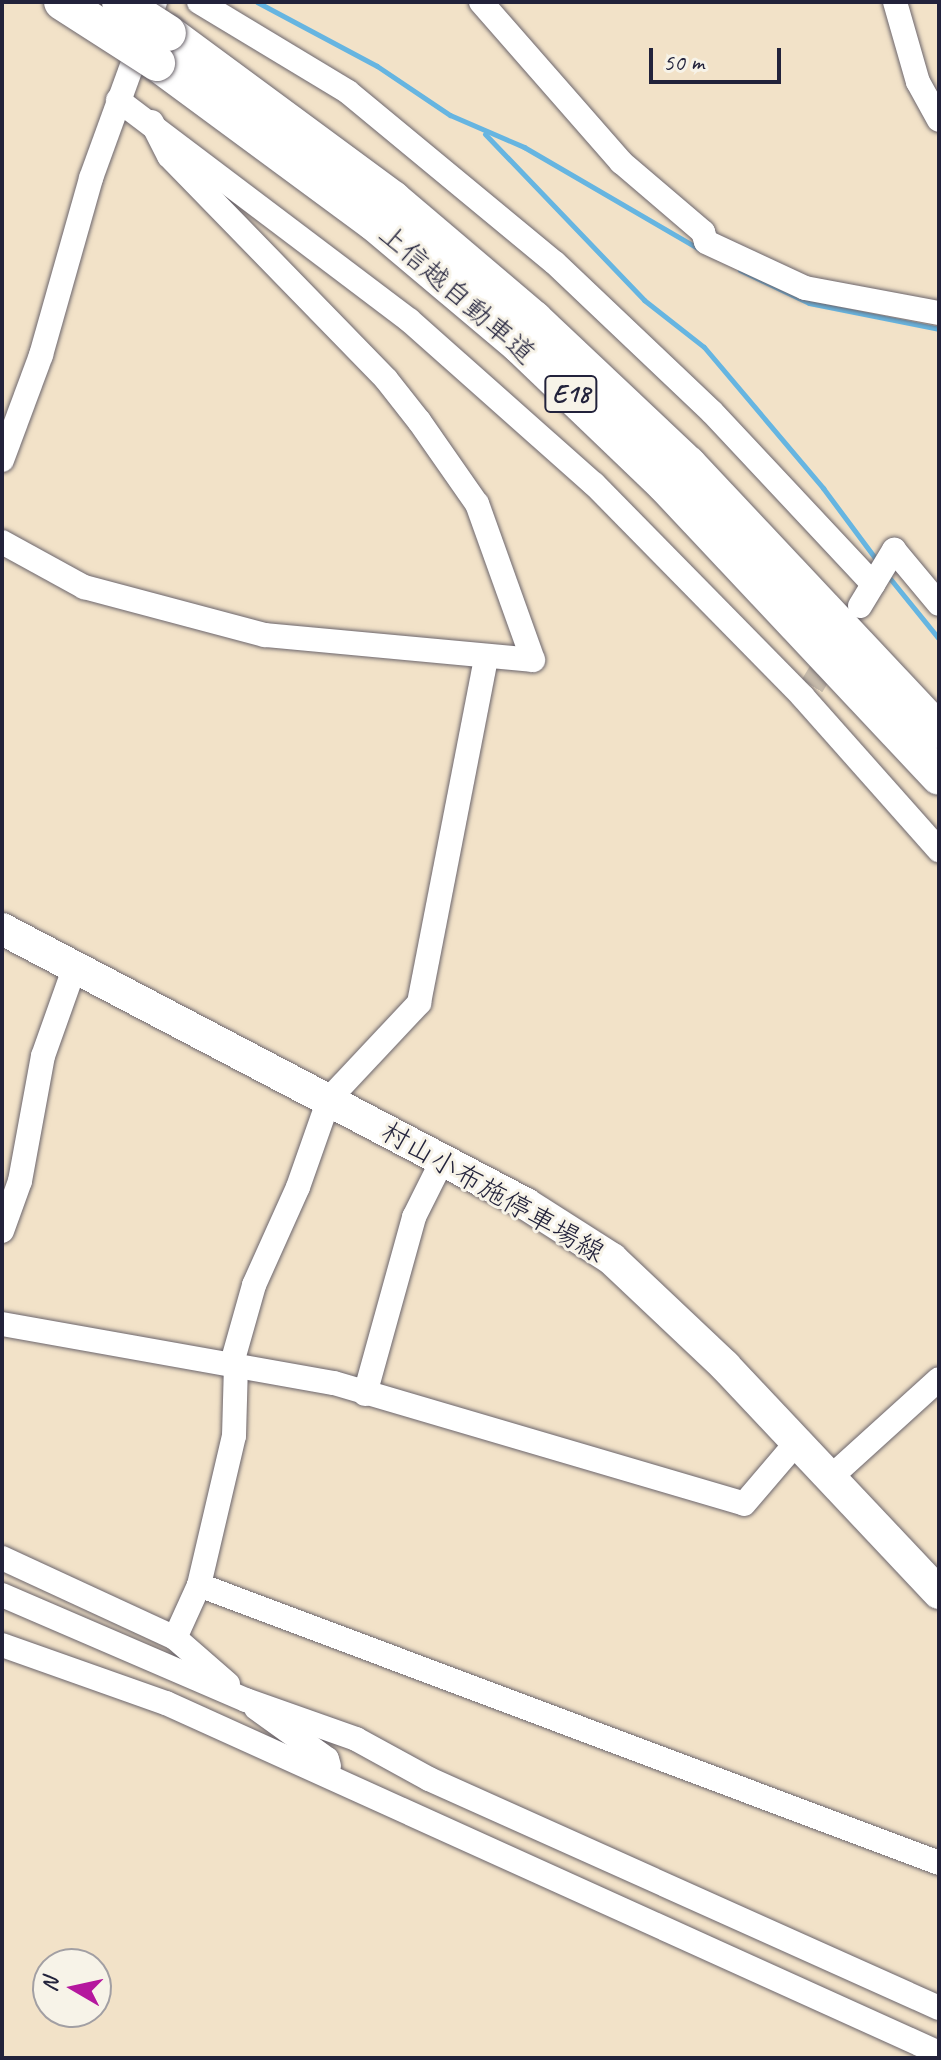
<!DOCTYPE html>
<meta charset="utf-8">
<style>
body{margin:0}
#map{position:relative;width:941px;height:2060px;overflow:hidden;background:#f2e2c8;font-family:Caveat,"Klee One",sans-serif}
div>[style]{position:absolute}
.stream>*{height:5px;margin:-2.5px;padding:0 2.5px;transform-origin:2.5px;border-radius:2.5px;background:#66b5e1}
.minor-tunnel>*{height:24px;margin-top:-12px;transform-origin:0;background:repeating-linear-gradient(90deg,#c8bcac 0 24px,transparent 0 36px)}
.roads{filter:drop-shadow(0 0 2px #6b656c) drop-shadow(0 0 2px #6b656c)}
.minor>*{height:24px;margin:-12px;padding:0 12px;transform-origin:12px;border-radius:12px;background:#fff}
.major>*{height:32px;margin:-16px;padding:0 16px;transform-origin:16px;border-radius:16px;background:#fff}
.highway>*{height:36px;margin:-18px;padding:0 18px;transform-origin:18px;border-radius:18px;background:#fff}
.bridges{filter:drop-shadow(0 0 2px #6b656c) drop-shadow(0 0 2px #6b656c)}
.highway-bridge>*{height:36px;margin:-18px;padding:0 18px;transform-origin:18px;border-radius:18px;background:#fff}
span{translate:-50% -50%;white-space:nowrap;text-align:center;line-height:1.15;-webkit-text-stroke:6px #f7f3e8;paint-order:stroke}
.shield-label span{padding:2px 6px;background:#f7f3e8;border:2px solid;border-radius:6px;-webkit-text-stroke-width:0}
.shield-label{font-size:26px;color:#22223b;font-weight:700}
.street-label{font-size:28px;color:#22223b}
.frame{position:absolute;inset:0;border:4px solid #22223b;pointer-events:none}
.north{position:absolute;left:32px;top:1948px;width:80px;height:80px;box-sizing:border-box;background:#f7f3e8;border:2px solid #a29fa3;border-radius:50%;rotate:279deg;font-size:22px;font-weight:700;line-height:32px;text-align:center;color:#22223b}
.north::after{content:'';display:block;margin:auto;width:28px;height:36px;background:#b5179e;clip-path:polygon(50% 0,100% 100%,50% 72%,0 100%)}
.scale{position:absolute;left:649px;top:48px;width:132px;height:36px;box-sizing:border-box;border:4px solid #22223b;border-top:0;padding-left:10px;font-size:24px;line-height:28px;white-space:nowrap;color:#22223b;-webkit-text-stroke:6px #f7f3e8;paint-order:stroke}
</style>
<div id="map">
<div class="stream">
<div style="left:257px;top:2px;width:136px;rotate:28.1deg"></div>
<div style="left:377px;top:66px;width:88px;rotate:33.9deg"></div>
<div style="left:450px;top:115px;width:81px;rotate:23.4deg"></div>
<div style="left:524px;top:147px;width:203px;rotate:30.2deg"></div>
<div style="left:485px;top:134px;width:230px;rotate:46.2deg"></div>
<div style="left:644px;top:300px;width:76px;rotate:38.1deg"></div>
<div style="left:704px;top:347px;width:185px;rotate:49.8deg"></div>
<div style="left:823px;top:488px;width:92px;rotate:53.4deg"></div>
<div style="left:740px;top:270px;width:76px;rotate:25.6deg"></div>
<div style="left:809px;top:303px;width:133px;rotate:11.3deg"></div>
<div style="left:888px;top:576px;width:81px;rotate:51deg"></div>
</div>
<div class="minor-tunnel">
<div style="left:812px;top:686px;width:43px;rotate:-59.3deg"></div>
</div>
<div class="roads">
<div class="minor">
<div style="left:199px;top:2px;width:174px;rotate:31.1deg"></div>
<div style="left:348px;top:92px;width:268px;rotate:39.6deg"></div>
<div style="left:555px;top:263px;width:216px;rotate:43.5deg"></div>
<div style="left:712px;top:412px;width:236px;rotate:46.9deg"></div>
<div style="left:481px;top:2px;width:213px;rotate:48.8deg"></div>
<div style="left:621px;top:162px;width:108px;rotate:40.5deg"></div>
<div style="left:703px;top:232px;width:10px;rotate:73deg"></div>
<div style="left:706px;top:242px;width:109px;rotate:24.9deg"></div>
<div style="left:805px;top:288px;width:136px;rotate:10.6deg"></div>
<div style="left:895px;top:2px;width:83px;rotate:74deg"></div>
<div style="left:918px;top:82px;width:43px;rotate:61.1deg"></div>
<div style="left:118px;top:100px;width:365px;rotate:37.1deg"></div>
<div style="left:409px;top:320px;width:247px;rotate:41.6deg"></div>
<div style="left:594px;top:484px;width:298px;rotate:45.5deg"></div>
<div style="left:803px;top:697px;width:205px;rotate:48.4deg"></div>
<div style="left:2px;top:460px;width:112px;rotate:-69.6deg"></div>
<div style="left:41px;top:355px;width:184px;rotate:-74.2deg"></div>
<div style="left:91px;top:178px;width:187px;rotate:-70deg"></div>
<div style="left:2px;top:542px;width:94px;rotate:28.8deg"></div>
<div style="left:84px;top:587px;width:187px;rotate:14.9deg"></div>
<div style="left:265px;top:635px;width:269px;rotate:5.3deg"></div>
<div style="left:533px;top:660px;width:166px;rotate:-109.7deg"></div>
<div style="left:477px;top:504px;width:101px;rotate:-124.9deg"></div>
<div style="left:419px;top:421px;width:53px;rotate:-128.2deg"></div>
<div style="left:386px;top:379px;width:311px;rotate:-134.2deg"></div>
<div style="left:169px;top:156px;width:38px;rotate:-117deg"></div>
<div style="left:860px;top:606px;width:66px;rotate:-58.7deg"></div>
<div style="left:894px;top:550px;width:70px;rotate:50.2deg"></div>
<div style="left:2px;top:1231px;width:53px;rotate:-70.2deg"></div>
<div style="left:20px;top:1181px;width:127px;rotate:-79.6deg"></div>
<div style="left:43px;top:1056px;width:96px;rotate:-70.4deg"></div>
<div style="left:2px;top:1324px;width:337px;rotate:10.1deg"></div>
<div style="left:334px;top:1383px;width:427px;rotate:16.4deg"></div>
<div style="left:744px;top:1504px;width:82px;rotate:-49.5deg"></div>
<div style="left:232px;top:1363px;width:81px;rotate:-74.2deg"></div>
<div style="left:254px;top:1285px;width:107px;rotate:-65.8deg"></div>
<div style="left:298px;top:1187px;width:93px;rotate:-70.6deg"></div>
<div style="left:329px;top:1099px;width:132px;rotate:-46.8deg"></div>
<div style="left:419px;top:1003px;width:352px;rotate:-79deg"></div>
<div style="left:365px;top:1394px;width:184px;rotate:-74.5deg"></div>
<div style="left:414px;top:1217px;width:63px;rotate:-63.4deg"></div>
<div style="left:832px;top:1476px;width:144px;rotate:-42.2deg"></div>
<div style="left:2px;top:1558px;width:191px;rotate:24.8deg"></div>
<div style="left:199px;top:1585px;width:790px;rotate:20.59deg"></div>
<div style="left:2px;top:1595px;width:266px;rotate:23.3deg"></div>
<div style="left:246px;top:1700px;width:117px;rotate:19.5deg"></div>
<div style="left:356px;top:1739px;width:83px;rotate:28.7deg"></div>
<div style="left:429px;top:1779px;width:559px;rotate:24.18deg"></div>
<div style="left:2px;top:1645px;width:174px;rotate:19.5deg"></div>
<div style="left:166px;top:1703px;width:849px;rotate:24.36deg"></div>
<div style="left:228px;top:1684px;width:70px;rotate:-139deg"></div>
<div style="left:175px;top:1638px;width:58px;rotate:-65.6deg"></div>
<div style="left:199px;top:1585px;width:153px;rotate:-76.8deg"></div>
<div style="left:234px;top:1436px;width:72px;rotate:-88.4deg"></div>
<div style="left:256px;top:1708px;width:87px;rotate:35.7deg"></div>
<div style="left:327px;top:1759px;width:7px;rotate:74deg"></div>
</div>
<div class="major">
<div style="left:2px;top:929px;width:592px;rotate:27.69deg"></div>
<div style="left:526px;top:1204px;width:102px;rotate:32.6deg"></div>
<div style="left:612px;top:1259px;width:156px;rotate:43.4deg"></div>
<div style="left:725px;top:1366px;width:312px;rotate:46.7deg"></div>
</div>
<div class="highway">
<div style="left:168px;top:33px;width:280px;rotate:36.4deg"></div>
<div style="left:393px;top:199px;width:185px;rotate:40.4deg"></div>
<div style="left:534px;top:319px;width:212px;rotate:43.3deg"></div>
<div style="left:688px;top:464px;width:366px;rotate:46.8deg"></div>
<div style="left:157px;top:63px;width:268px;rotate:36.4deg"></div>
<div style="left:373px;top:222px;width:192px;rotate:40.1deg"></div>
<div style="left:520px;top:346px;width:201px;rotate:43.8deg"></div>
<div style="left:665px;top:485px;width:400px;rotate:46.8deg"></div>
</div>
</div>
<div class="bridges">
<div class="highway-bridge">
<div style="left:62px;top:2px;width:113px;rotate:32.7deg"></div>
<div style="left:120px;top:2px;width:57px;rotate:32.9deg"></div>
</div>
</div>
<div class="shield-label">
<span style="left:571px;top:394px">E18</span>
</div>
<div class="street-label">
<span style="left:457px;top:294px;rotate:41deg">上信越自動車道</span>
<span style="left:493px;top:1192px;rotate:30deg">村山小布施停車場線</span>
</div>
<div class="frame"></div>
<div class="north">N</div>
<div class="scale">50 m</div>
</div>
